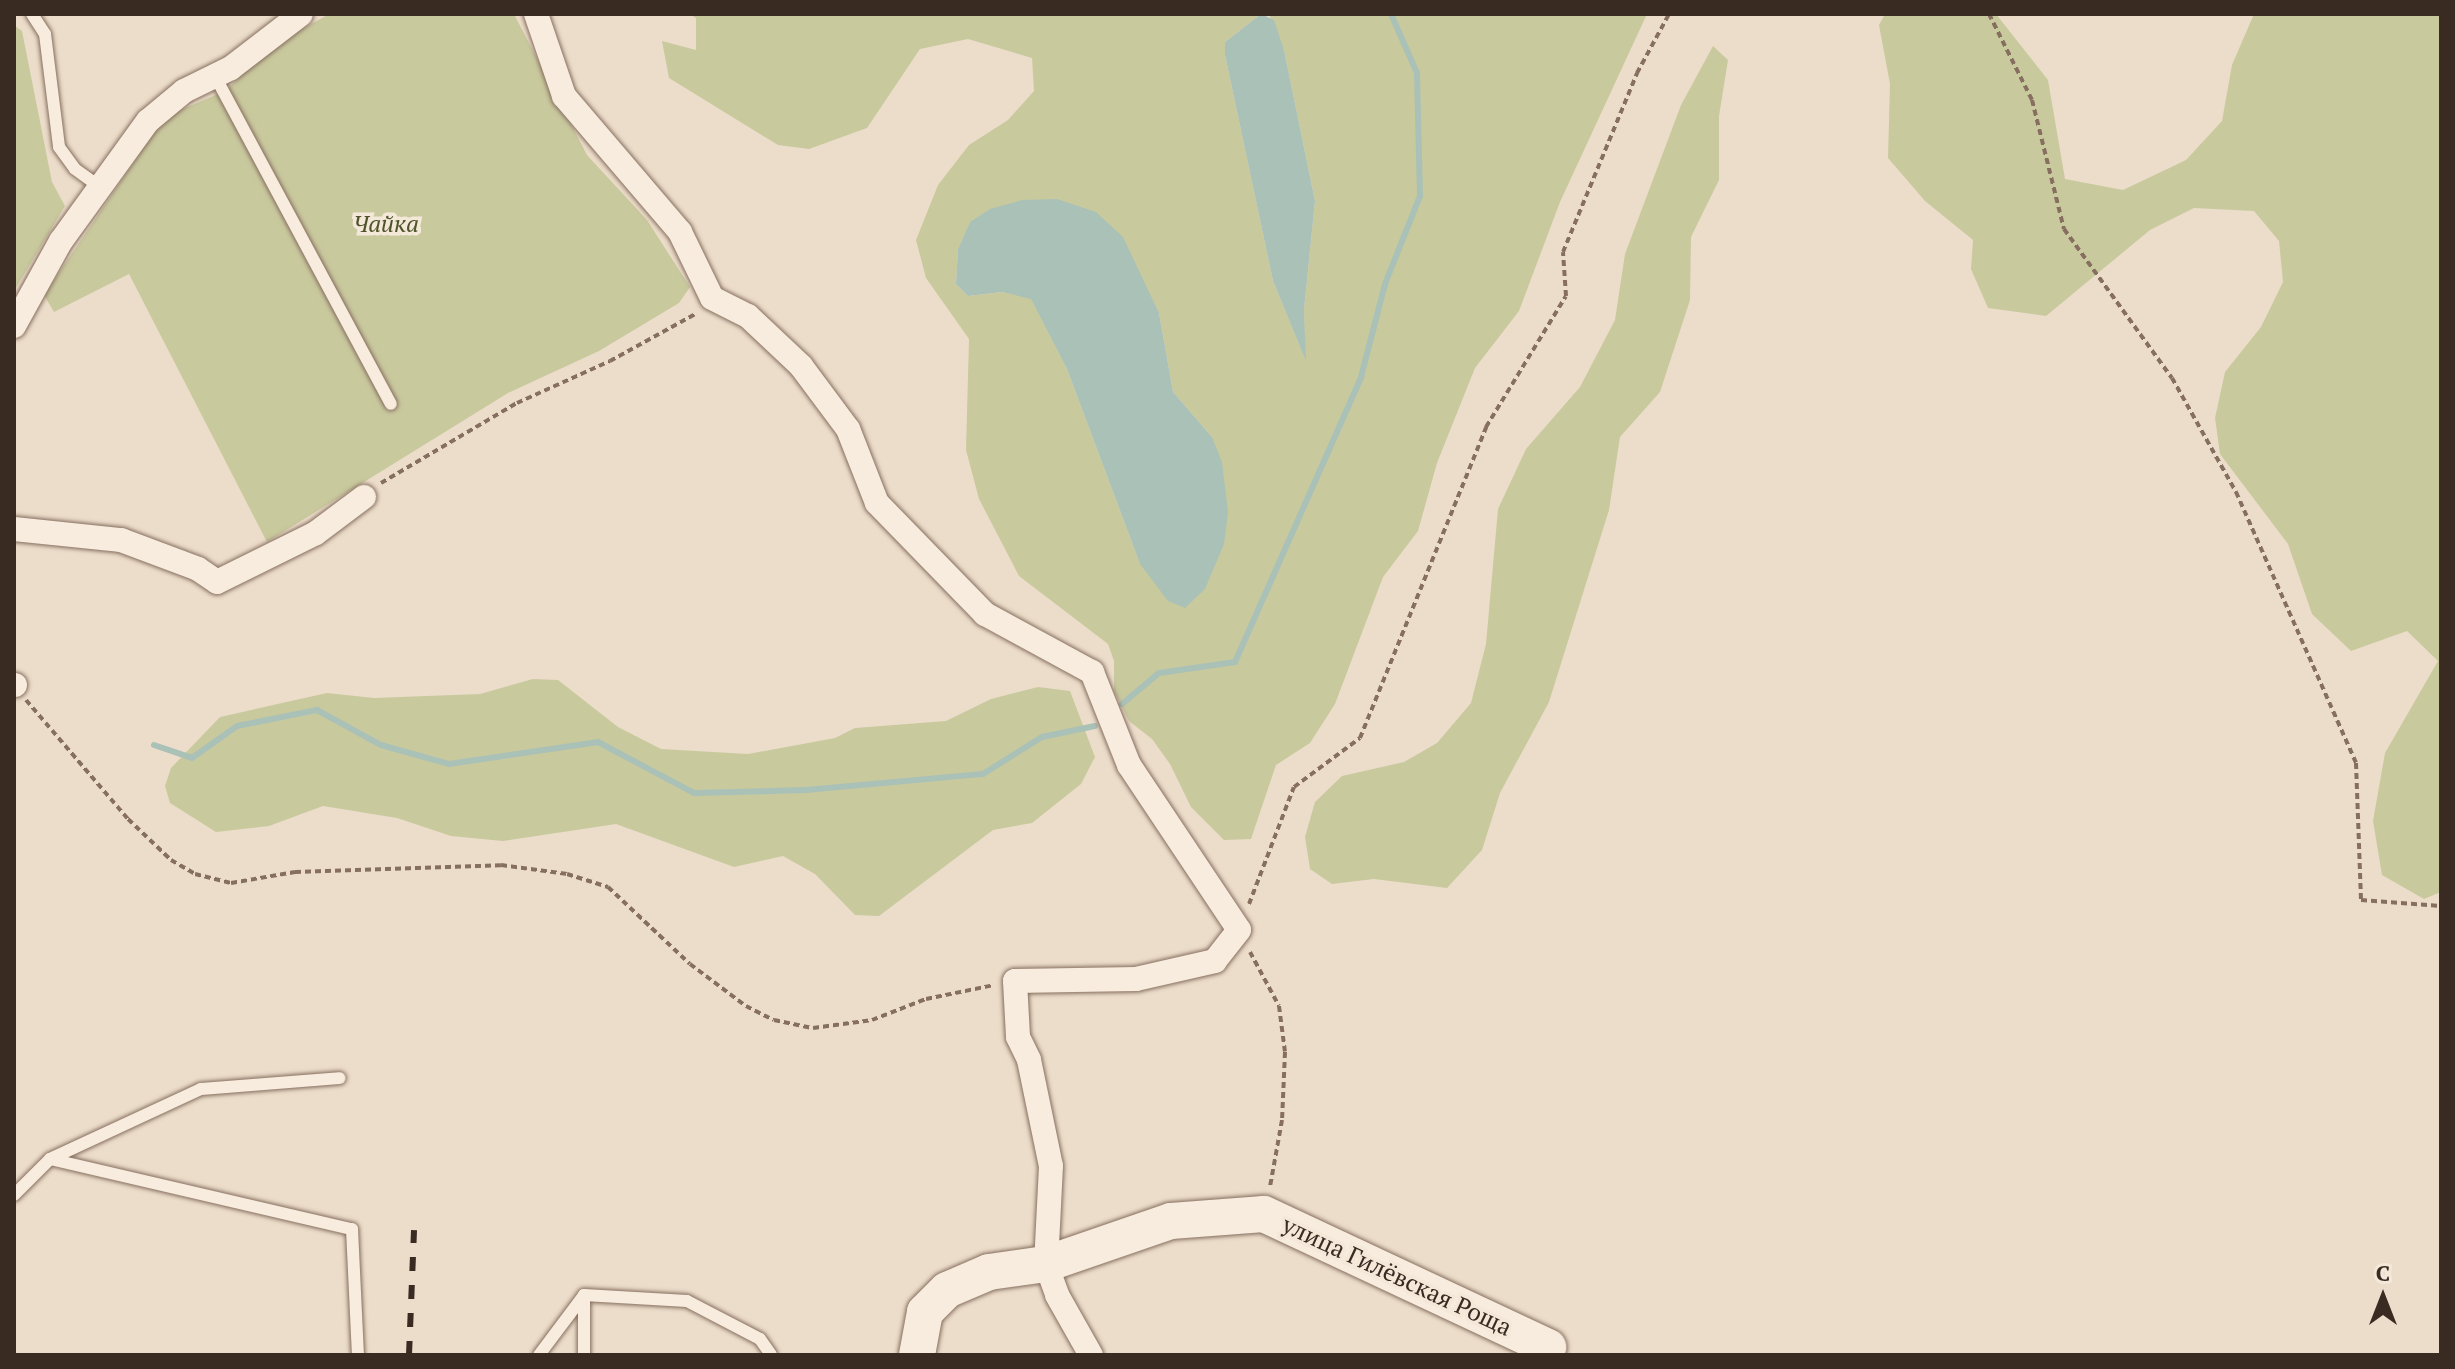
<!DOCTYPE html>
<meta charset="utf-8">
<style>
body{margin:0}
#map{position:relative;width:2455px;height:1369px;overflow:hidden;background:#ecddca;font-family:"PT Serif",serif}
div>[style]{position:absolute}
.green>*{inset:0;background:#c9c99e}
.water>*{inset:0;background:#aac1b7}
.stream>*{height:6px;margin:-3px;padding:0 3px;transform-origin:3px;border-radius:3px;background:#aac1b7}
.path>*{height:4px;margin-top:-2px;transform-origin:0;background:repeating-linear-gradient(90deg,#876f60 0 6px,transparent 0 10px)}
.roads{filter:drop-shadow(0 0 2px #876f60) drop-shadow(0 0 2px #876f60)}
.lane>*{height:12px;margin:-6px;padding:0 6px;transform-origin:6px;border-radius:6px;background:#f7ecdd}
.street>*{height:24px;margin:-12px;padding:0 12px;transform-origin:12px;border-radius:12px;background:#f7ecdd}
.secondary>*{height:36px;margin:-18px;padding:0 18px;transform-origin:18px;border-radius:18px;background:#f7ecdd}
.rail>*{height:6px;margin-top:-3px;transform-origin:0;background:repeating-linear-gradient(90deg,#392a22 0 14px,transparent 0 28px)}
span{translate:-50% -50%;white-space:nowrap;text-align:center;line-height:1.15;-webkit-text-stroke:7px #f4e8d9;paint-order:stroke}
.park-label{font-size:24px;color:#4f542a;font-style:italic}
.street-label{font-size:24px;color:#392a22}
.frame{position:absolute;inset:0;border:16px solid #392a22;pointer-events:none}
.north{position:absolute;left:2343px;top:1257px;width:80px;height:80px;-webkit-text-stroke:6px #f4e8d9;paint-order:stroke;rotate:0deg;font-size:22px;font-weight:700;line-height:32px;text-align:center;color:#392a22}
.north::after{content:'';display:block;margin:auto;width:28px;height:36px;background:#392a22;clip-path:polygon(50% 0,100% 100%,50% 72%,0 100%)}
</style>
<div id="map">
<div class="green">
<div style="clip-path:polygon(329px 14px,514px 14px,587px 155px,647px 220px,690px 287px,679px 303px,599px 351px,508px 393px,267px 542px,129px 274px,54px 312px,44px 295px,155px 131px,176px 112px,225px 91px,271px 47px)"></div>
<div style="clip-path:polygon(evenodd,689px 14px,1261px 14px,1225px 42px,1225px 55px,1273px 281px,1305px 358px,1304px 310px,1315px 201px,1284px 50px,1269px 14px,1647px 14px,1560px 202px,1519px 311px,1475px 368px,1437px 463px,1418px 531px,1383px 577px,1335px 704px,1310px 743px,1276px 765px,1251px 839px,1224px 840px,1191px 807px,1170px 764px,1152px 739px,1129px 721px,1114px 691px,1114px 661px,1108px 644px,1019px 576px,979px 499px,966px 450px,969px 339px,926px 278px,916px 240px,938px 185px,969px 145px,1008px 120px,1034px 91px,1032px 58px,968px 39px,920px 49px,867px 128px,809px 149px,778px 145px,669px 78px,662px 41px,696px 50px,696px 18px,689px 14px,970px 223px,1159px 313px,1173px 392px,1212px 437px,1140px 564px,1067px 369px,1031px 298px,1002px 292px,968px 296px,956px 284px,958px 249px,970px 223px)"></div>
<div style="clip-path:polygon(1885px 14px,1996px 14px,2048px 80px,2065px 179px,2123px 190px,2186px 160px,2222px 121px,2232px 65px,2254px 14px,2441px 14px,2441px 892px,2424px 899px,2382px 875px,2373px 821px,2385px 753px,2438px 661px,2407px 631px,2351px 651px,2312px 614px,2288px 544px,2220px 454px,2215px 418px,2225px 372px,2261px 327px,2283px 282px,2279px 241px,2254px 211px,2194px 208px,2150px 230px,2046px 316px,1988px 308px,1971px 269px,1973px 240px,1925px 201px,1888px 158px,1890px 84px,1879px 25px)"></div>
<div style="clip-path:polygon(14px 25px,22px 31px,52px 182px,65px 206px,14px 291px)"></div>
<div style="clip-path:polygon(1713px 46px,1728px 60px,1719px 116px,1719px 180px,1691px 237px,1690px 300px,1660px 392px,1620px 437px,1609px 510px,1549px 702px,1500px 793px,1482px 850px,1447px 888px,1374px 879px,1332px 884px,1310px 869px,1305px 837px,1315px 802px,1342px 776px,1404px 762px,1437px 743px,1471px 703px,1486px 644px,1498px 509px,1526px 449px,1580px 387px,1615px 320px,1625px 254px,1681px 105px)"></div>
<div style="clip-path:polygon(533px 679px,558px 680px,618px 727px,661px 749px,748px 754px,835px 738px,855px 728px,946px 721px,991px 699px,1038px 687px,1070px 691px,1095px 757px,1081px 784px,1032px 823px,993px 830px,879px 916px,855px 915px,815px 874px,783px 856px,734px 867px,616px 824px,503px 841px,451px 836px,397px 818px,323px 806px,269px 826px,216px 832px,170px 803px,165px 786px,171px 768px,220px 717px,327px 693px,374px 698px,480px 694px)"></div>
</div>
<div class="water">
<div style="clip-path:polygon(1261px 14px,1274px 20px,1284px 50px,1315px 201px,1304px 310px,1306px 361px,1273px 281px,1225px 55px,1225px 42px)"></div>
<div style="clip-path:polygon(1057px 199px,1096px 212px,1123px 237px,1159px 313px,1173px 392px,1212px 437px,1222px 462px,1228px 512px,1224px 544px,1205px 589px,1185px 608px,1168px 601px,1140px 564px,1067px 369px,1031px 299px,1002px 292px,968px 296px,956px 284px,958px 249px,970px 222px,990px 209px,1022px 200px)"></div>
</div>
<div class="stream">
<div style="left:1122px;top:704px;width:48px;rotate:-40deg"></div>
<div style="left:1159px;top:673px;width:77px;rotate:-8.2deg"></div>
<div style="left:1235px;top:662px;width:312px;rotate:-66.1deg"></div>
<div style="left:1361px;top:377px;width:96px;rotate:-75.5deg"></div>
<div style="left:1385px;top:284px;width:95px;rotate:-68.3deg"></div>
<div style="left:1420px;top:196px;width:123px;rotate:-91.4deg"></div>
<div style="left:1417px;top:73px;width:64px;rotate:-113.8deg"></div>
<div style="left:154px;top:745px;width:40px;rotate:18.9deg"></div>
<div style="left:192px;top:758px;width:55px;rotate:-35.4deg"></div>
<div style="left:237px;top:726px;width:82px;rotate:-11.3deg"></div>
<div style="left:317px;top:710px;width:73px;rotate:28.7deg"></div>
<div style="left:381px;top:745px;width:71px;rotate:15.6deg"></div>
<div style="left:449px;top:764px;width:151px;rotate:-8.4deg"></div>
<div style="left:598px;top:742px;width:109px;rotate:28deg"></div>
<div style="left:694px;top:793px;width:112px;rotate:-1.5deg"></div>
<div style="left:806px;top:790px;width:178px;rotate:-5.2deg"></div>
<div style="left:983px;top:774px;width:70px;rotate:-32.1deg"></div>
<div style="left:1042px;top:737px;width:54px;rotate:-11.7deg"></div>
</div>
<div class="path">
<div style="left:1989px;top:14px;width:96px;rotate:63.4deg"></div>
<div style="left:2032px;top:100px;width:133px;rotate:76.1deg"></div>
<div style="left:2064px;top:229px;width:184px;rotate:54.1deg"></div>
<div style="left:2172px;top:378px;width:131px;rotate:60.7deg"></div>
<div style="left:2236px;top:492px;width:296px;rotate:66.1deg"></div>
<div style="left:2356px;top:763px;width:137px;rotate:87.9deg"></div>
<div style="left:2361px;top:900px;width:80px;rotate:4.3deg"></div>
<div style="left:381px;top:483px;width:158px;rotate:-30.5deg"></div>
<div style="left:517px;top:403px;width:102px;rotate:-24.3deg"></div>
<div style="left:610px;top:361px;width:99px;rotate:-28.9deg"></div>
<div style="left:26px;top:700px;width:157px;rotate:49.4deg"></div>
<div style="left:128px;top:819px;width:59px;rotate:43.6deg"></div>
<div style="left:171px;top:860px;width:28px;rotate:30deg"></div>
<div style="left:195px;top:874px;width:37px;rotate:14deg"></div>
<div style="left:231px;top:883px;width:65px;rotate:-9.8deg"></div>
<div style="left:295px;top:872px;width:206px;rotate:-1.9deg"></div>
<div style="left:501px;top:865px;width:67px;rotate:7.8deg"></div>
<div style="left:567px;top:874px;width:43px;rotate:17.6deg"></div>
<div style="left:608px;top:887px;width:112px;rotate:43.2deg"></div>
<div style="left:690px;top:964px;width:70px;rotate:36.9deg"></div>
<div style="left:746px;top:1006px;width:31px;rotate:27deg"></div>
<div style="left:774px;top:1020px;width:40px;rotate:12deg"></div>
<div style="left:813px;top:1028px;width:60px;rotate:-7.7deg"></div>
<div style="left:872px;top:1020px;width:58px;rotate:-21.3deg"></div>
<div style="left:926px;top:999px;width:69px;rotate:-11.6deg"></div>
<div style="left:1249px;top:904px;width:125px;rotate:-69deg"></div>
<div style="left:1294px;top:787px;width:82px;rotate:-36.6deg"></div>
<div style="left:1360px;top:738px;width:336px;rotate:-67.9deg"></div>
<div style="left:1486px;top:427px;width:153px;rotate:-58.6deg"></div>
<div style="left:1566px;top:296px;width:44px;rotate:-93.9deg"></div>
<div style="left:1563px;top:252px;width:194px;rotate:-67.5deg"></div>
<div style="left:1637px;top:73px;width:67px;rotate:-61.5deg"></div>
<div style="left:1250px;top:952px;width:61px;rotate:61.8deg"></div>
<div style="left:1279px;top:1006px;width:46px;rotate:82.6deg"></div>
<div style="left:1285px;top:1052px;width:68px;rotate:92.5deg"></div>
<div style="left:1282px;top:1120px;width:68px;rotate:100.2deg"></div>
</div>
<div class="roads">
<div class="lane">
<div style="left:32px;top:14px;width:24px;rotate:57deg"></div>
<div style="left:45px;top:34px;width:114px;rotate:82.9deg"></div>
<div style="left:59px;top:147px;width:27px;rotate:54deg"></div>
<div style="left:75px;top:169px;width:31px;rotate:36deg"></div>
<div style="left:215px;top:76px;width:372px;rotate:61.8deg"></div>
<div style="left:50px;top:1159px;width:310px;rotate:13.1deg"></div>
<div style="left:352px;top:1229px;width:126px;rotate:87.3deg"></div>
<div style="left:14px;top:1195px;width:51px;rotate:-45deg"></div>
<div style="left:50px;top:1159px;width:166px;rotate:-24.9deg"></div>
<div style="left:201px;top:1089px;width:139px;rotate:-4.5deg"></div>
<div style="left:539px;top:1355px;width:75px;rotate:-53.1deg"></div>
<div style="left:584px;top:1355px;width:60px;rotate:-90deg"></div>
<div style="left:584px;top:1295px;width:103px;rotate:3.3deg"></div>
<div style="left:687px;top:1301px;width:82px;rotate:27.5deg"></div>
<div style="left:760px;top:1339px;width:19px;rotate:55deg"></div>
</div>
<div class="street">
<div style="left:536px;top:14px;width:87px;rotate:71.1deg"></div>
<div style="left:564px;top:96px;width:179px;rotate:49.5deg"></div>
<div style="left:680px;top:232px;width:73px;rotate:64.1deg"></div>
<div style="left:712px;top:298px;width:40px;rotate:26.6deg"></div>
<div style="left:748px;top:316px;width:73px;rotate:43.3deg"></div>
<div style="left:801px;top:366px;width:79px;rotate:53.3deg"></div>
<div style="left:848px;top:429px;width:79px;rotate:68.6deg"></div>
<div style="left:877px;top:503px;width:155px;rotate:45.8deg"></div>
<div style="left:985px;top:614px;width:122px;rotate:28.5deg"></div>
<div style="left:1092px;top:672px;width:100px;rotate:68.3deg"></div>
<div style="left:1129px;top:765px;width:198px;rotate:56.3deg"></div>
<div style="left:1239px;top:930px;width:39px;rotate:128deg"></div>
<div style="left:1215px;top:961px;width:81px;rotate:167.2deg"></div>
<div style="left:1136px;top:979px;width:121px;rotate:179.1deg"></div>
<div style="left:1015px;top:981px;width:56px;rotate:86.9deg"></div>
<div style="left:1018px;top:1037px;width:25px;rotate:64deg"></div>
<div style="left:1029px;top:1060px;width:108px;rotate:78.3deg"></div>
<div style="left:1051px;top:1166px;width:98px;rotate:92.9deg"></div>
<div style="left:1046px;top:1264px;width:33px;rotate:70deg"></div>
<div style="left:1057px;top:1295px;width:69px;rotate:60.5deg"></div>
<div style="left:14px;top:326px;width:97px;rotate:-61.1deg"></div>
<div style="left:61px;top:241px;width:148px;rotate:-54.1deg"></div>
<div style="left:148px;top:121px;width:47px;rotate:-39.8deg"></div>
<div style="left:184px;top:91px;width:52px;rotate:-26.1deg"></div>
<div style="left:231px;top:68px;width:88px;rotate:-37.6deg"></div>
<div style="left:14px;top:529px;width:108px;rotate:5.9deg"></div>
<div style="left:121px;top:540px;width:82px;rotate:20.6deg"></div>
<div style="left:198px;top:569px;width:23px;rotate:34deg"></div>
<div style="left:217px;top:582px;width:110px;rotate:-26.3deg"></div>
<div style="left:316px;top:533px;width:60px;rotate:-36.9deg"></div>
<div style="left:14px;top:685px;width:1px"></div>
</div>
<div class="secondary">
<div style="left:917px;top:1355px;width:44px;rotate:-79.5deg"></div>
<div style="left:925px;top:1312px;width:31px;rotate:-45deg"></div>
<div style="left:947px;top:1290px;width:46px;rotate:-23.2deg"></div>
<div style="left:989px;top:1272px;width:58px;rotate:-8deg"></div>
<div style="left:1046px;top:1264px;width:132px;rotate:-19deg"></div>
<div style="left:1171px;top:1221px;width:93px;rotate:-4.3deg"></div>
<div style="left:1264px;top:1214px;width:314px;rotate:25.1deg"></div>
</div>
</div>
<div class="rail">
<div style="left:409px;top:1355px;width:125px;rotate:-87.7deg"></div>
</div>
<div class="park-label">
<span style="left:386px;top:224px">Чайка</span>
</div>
<div class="street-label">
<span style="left:1397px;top:1276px;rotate:25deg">улица Гилёвская Роща</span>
</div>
<div class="frame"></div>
<div class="north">С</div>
</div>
